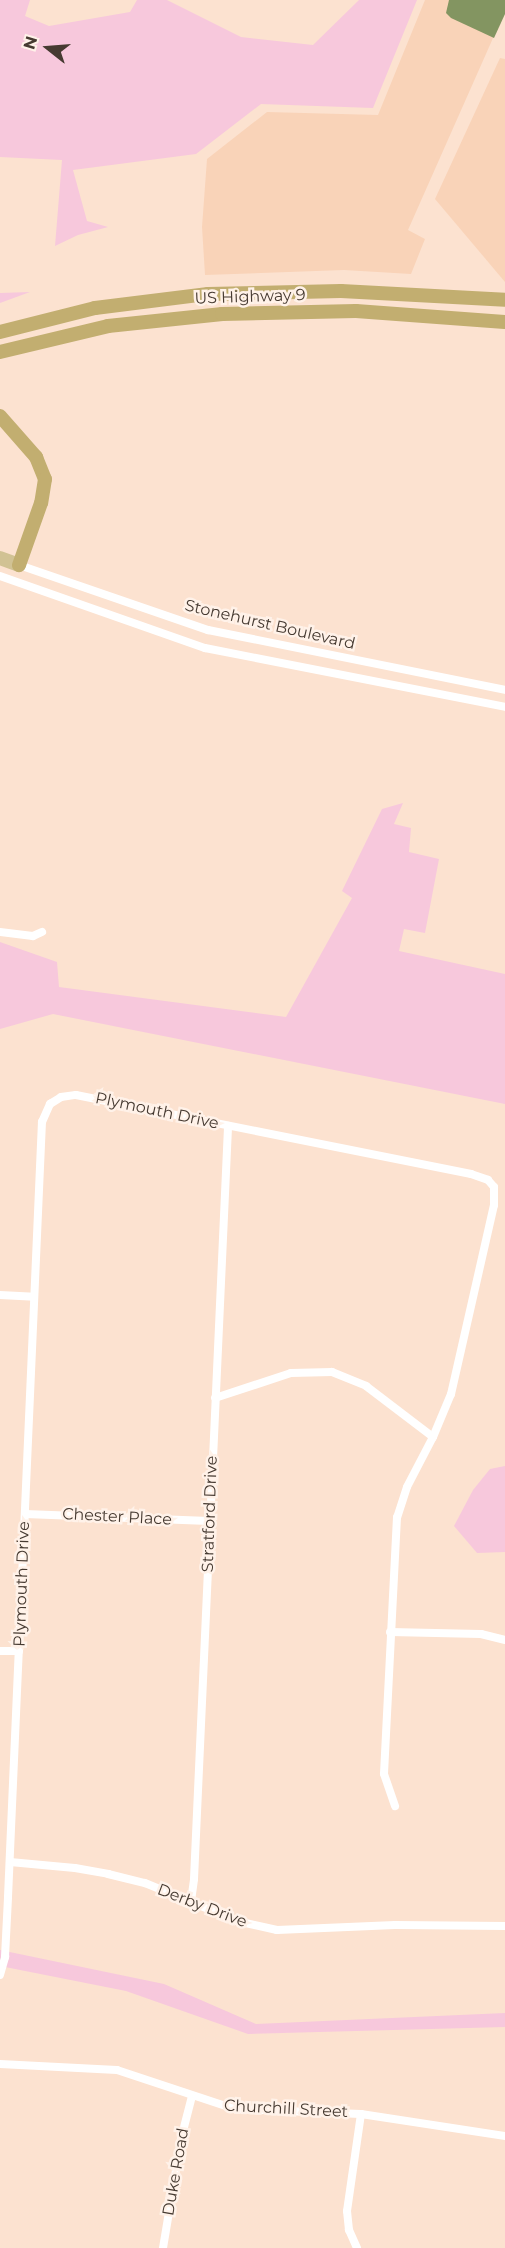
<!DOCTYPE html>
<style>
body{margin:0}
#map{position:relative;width:505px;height:2248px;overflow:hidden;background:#fce2d0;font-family:Montserrat,sans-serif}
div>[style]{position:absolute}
.built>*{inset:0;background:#f9d3b8}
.green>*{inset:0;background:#f7c8dc}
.water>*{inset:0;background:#839561}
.minor>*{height:8px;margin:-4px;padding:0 4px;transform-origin:4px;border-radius:4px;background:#fff}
.primary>*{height:14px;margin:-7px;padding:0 7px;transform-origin:7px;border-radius:7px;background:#d1c294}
.trunk>*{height:14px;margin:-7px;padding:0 7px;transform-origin:7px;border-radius:7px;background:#c2ae70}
span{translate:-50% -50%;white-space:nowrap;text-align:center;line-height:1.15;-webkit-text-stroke:5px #fff2e9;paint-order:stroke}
.street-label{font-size:16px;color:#463a31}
.north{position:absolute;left:18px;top:18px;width:60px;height:60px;-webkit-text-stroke:4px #fff2e9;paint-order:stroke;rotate:287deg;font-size:16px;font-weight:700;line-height:24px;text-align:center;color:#463a31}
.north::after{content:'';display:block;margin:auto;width:21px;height:27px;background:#463a31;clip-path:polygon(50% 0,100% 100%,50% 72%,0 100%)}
</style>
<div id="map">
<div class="built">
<div style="clip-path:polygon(425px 0,505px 0,505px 11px,408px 230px,425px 239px,411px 274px,344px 270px,205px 275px,202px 227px,207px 159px,267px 112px,378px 115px)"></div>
<div style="clip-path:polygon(500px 58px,505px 59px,505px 282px,435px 199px)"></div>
</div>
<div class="green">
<div style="clip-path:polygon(0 0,30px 0,25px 16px,49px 26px,130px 12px,137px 0,167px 0,241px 37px,313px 45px,359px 0,417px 0,373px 108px,261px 104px,196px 154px,73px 170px,87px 221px,108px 227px,78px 235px,55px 246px,62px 160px,0 157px)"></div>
<div style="clip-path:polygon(30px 292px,0 303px,0 293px)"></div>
<div style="clip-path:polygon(403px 803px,394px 824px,411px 828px,409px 852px,439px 859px,425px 933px,404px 929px,399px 951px,505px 974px,505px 1104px,53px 1014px,0 1029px,0 942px,57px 962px,59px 987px,286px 1017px,352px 898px,342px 891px,382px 809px)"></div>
<div style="clip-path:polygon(505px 1466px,505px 1552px,477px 1553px,454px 1526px,473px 1490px,490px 1469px)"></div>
<div style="clip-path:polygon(0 1950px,164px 1984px,256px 2024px,505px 2013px,505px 2027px,248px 2034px,126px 1991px,0 1966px)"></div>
</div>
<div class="water">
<div style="clip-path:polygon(449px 0,505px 0,505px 14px,494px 38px,451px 18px,446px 13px)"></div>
</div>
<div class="minor">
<div style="left:19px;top:565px;width:200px;rotate:19deg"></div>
<div style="left:208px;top:630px;width:303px;rotate:11.4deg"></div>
<div style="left:0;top:576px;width:217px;rotate:19.4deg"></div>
<div style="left:205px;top:648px;width:306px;rotate:11.1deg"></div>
<div style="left:0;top:932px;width:33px;rotate:7deg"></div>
<div style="left:33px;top:936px;width:10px;rotate:-24deg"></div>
<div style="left:0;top:1295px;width:34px;rotate:3deg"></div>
<div style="left:215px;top:1398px;width:80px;rotate:-18.2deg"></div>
<div style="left:291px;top:1373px;width:41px;rotate:-1.4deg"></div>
<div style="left:332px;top:1372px;width:37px;rotate:22deg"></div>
<div style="left:366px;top:1386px;width:84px;rotate:37.3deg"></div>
<div style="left:25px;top:1514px;width:184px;rotate:2.2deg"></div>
<div style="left:390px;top:1632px;width:91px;rotate:1.3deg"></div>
<div style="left:481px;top:1634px;width:25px;rotate:14deg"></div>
<div style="left:0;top:1651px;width:19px"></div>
<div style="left:10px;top:1862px;width:65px;rotate:5.3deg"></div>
<div style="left:75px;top:1868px;width:34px;rotate:10deg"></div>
<div style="left:108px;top:1874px;width:38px;rotate:14deg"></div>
<div style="left:145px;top:1883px;width:100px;rotate:22.4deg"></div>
<div style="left:237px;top:1921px;width:41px;rotate:12.7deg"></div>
<div style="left:277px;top:1930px;width:118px;rotate:-2.4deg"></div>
<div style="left:395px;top:1925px;width:110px;rotate:0.5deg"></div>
<div style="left:191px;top:1901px;width:22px;rotate:-82deg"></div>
<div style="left:194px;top:1879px;width:754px;rotate:-87.41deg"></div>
<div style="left:0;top:1975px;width:19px;rotate:-74deg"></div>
<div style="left:5px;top:1957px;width:60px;rotate:-87.1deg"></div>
<div style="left:8px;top:1897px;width:776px;rotate:-87.49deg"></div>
<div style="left:42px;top:1122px;width:20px;rotate:-66deg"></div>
<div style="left:50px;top:1104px;width:13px;rotate:-32deg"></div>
<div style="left:61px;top:1097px;width:15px;rotate:-8deg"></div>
<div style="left:76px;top:1095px;width:403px;rotate:11.3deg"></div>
<div style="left:471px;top:1174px;width:18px;rotate:19deg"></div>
<div style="left:488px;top:1180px;width:9px;rotate:49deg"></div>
<div style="left:494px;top:1187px;width:18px;rotate:90deg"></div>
<div style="left:494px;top:1205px;width:194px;rotate:102.8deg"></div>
<div style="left:451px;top:1394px;width:47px;rotate:112.7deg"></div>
<div style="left:433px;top:1437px;width:56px;rotate:117.5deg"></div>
<div style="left:407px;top:1487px;width:32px;rotate:108deg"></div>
<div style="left:397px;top:1517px;width:257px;rotate:92.9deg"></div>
<div style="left:384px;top:1774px;width:34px;rotate:71deg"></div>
<div style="left:0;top:2064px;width:117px;rotate:2.9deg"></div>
<div style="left:117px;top:2070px;width:124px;rotate:18.3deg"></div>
<div style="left:235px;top:2109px;width:126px;rotate:2.3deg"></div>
<div style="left:361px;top:2114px;width:146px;rotate:8.7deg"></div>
<div style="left:163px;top:2248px;width:115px;rotate:-80.5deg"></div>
<div style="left:182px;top:2135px;width:40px;rotate:-75.6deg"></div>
<div style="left:357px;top:2248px;width:20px;rotate:-114deg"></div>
<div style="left:349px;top:2230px;width:19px;rotate:-96deg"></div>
<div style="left:347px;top:2211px;width:98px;rotate:-81.8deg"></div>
</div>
<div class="primary">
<div style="left:0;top:558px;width:20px;rotate:20deg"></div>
</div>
<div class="trunk">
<div style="left:0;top:332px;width:98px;rotate:-14.2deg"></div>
<div style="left:95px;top:308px;width:114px;rotate:-7.1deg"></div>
<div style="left:208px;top:294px;width:133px;rotate:-1.3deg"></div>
<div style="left:341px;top:291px;width:164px;rotate:3.1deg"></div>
<div style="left:0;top:352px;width:111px;rotate:-13.5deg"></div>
<div style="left:108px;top:326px;width:115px;rotate:-6deg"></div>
<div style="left:222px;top:314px;width:134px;rotate:-1.3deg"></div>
<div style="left:356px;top:311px;width:149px;rotate:4.2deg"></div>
<div style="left:0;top:416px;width:55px;rotate:48.7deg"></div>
<div style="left:36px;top:457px;width:24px;rotate:68deg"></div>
<div style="left:45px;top:479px;width:24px;rotate:99deg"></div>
<div style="left:41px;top:503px;width:66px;rotate:109.5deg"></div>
</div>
<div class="street-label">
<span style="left:250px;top:297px;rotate:-2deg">US Highway 9</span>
<span style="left:270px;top:625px;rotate:13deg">Stonehurst Boulevard</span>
<span style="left:157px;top:1111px;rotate:12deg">Plymouth Drive</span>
<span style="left:210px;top:1514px;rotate:-88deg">Stratford Drive</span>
<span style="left:117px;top:1517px;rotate:3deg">Chester Place</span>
<span style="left:22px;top:1584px;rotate:-88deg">Plymouth Drive</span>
<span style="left:202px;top:1906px;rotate:21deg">Derby Drive</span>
<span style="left:286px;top:2109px;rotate:3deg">Churchill Street</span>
<span style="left:176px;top:2172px;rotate:-80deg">Duke Road</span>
</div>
<div class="north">N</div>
</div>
